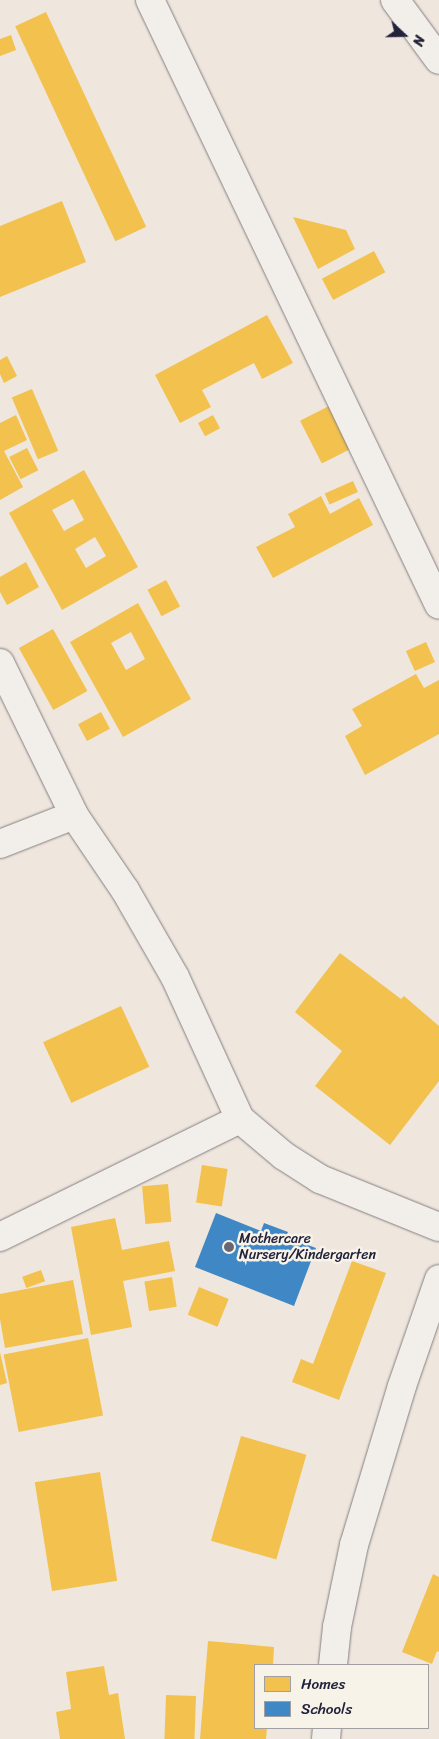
<!DOCTYPE html>
<style>
body{margin:0}
#map{position:relative;width:439px;height:1739px;overflow:hidden;background:#efe6dd;font-family:Sriracha,sans-serif}
div>[style]{position:absolute}
.homes>*{inset:0;background:#f2c14e;transform-origin:0 0}
.schools>*{inset:0;background:#3f88c5}
.roads{filter:drop-shadow(0 0 1px #837f80) drop-shadow(0 0 1px #837f80)}
.minor>*{height:28px;margin:-14px;padding:0 14px;transform-origin:14px;border-radius:14px;background:#f2efeb}
.highway>*{height:28px;margin:-14px;padding:0 14px;transform-origin:14px;border-radius:14px;background:#f2efeb}
.dots>*{width:14px;height:14px;translate:-50% -50%;box-sizing:border-box;border:2px solid #f7f3e8;border-radius:50%}
span{translate:-50% -50%;white-space:nowrap;text-align:center;line-height:1.15;-webkit-text-stroke:5px #f7f3e8;paint-order:stroke}
.poi-label{font-size:14px;color:#22223b}
.left{translate:0 -50%;text-align:left}
.legend{position:absolute;left:254px;top:1664px;width:175px;height:65px;box-sizing:border-box;background:#f7f3e8;border:1px solid #a29fa3;margin:0;padding:6px 9px;list-style:none;font-size:15px;color:#22223b}
.legend li{display:flex;align-items:center;gap:10px;height:25px}
.legend b{width:25px;border:1px solid #a29fa3}
.north{position:absolute;left:379px;top:10px;width:50px;height:50px;-webkit-text-stroke:4px #f7f3e8;paint-order:stroke;rotate:111deg;font-size:14px;font-weight:700;line-height:20px;text-align:center;color:#22223b}
.north::after{content:'';display:block;margin:auto;width:18px;height:22px;background:#22223b;clip-path:polygon(50% 0,100% 100%,50% 72%,0 100%)}
</style>
<div id="map">
<div class="homes">
<div style="left:46px;top:12px;width:237px;height:34px;rotate:65deg"></div>
<div style="clip-path:polygon(11px 35px,16px 50px,0 56px,0 39px)"></div>
<div style="clip-path:polygon(62px 201px,86px 262px,0 297px,0 226px)"></div>
<div style="clip-path:polygon(293px 217px,346px 230px,355px 249px,318px 269px)"></div>
<div style="left:374px;top:251px;width:24px;height:59px;rotate:62deg"></div>
<div style="clip-path:polygon(267px 315px,293px 363px,262px 379px,254px 363px,202px 390px,211px 407px,180px 423px,155px 375px)"></div>
<div style="clip-path:polygon(7px 356px,17px 376px,4px 383px,0 374px,0 360px)"></div>
<div style="left:32px;top:389px;width:67px;height:22px;rotate:67deg"></div>
<div style="left:333px;top:404px;width:48px;height:37px;rotate:63deg"></div>
<div style="clip-path:polygon(16px 415px,27px 440px,4px 451px,23px 487px,0 500px,0 423px)"></div>
<div style="left:213px;top:415px;width:15px;height:17px;rotate:62deg"></div>
<div style="left:27px;top:448px;width:25px;height:20px;rotate:63deg"></div>
<div style="clip-path:polygon(evenodd,84px 470px,138px 567px,62px 610px,9px 513px,84px 470px,73px 499px,84px 520px,64px 531px,52px 510px,73px 499px,84px 470px,95px 537px,106px 556px,86px 568px,75px 549px,95px 537px)"></div>
<div style="left:353px;top:481px;width:12px;height:31px;rotate:66deg"></div>
<div style="clip-path:polygon(321px 496px,330px 514px,359px 498px,373px 525px,273px 578px,256px 547px,295px 527px,288px 514px)"></div>
<div style="clip-path:polygon(26px 562px,39px 587px,7px 605px,0 592px,0 577px)"></div>
<div style="left:166px;top:580px;width:30px;height:21px;rotate:62deg"></div>
<div style="clip-path:polygon(evenodd,138px 603px,191px 699px,123px 737px,70px 642px,138px 603px,131px 632px,145px 659px,126px 670px,111px 643px,131px 632px)"></div>
<div style="left:53px;top:629px;width:71px;height:39px;rotate:61deg"></div>
<div style="left:426px;top:642px;width:22px;height:22px;rotate:66deg"></div>
<div style="clip-path:polygon(416px 674px,424px 688px,439px 680px,439px 734px,365px 775px,345px 736px,362px 726px,352px 709px)"></div>
<div style="left:101px;top:712px;width:19px;height:26px;rotate:62deg"></div>
<div style="clip-path:polygon(340px 953px,401px 999px,404px 996px,439px 1026px,439px 1081px,390px 1145px,315px 1086px,342px 1051px,295px 1012px)"></div>
<div style="left:121px;top:1006px;width:67px;height:86px;rotate:65deg"></div>
<div style="left:202px;top:1165px;width:26px;height:38px;rotate:9deg"></div>
<div style="left:168px;top:1184px;width:38px;height:26px;rotate:85deg"></div>
<div style="clip-path:polygon(115px 1218px,122px 1250px,169px 1241px,175px 1271px,123px 1281px,132px 1327px,91px 1335px,71px 1227px)"></div>
<div style="clip-path:polygon(352px 1261px,386px 1273px,339px 1400px,292px 1382px,301px 1359px,313px 1364px)"></div>
<div style="left:41px;top:1270px;width:12px;height:20px;rotate:70deg"></div>
<div style="left:172px;top:1277px;width:30px;height:28px;rotate:81deg"></div>
<div style="clip-path:polygon(73px 1280px,83px 1334px,5px 1348px,0 1319px,0 1294px)"></div>
<div style="left:199px;top:1287px;width:32px;height:30px;rotate:22deg"></div>
<div style="left:88px;top:1338px;width:79px;height:86px;rotate:79deg"></div>
<div style="clip-path:polygon(0 1352px,7px 1383px,0 1385px)"></div>
<div style="left:241px;top:1436px;width:68px;height:109px;rotate:16deg"></div>
<div style="left:100px;top:1472px;width:110px;height:66px;rotate:81deg"></div>
<div style="clip-path:polygon(433px 1574px,439px 1577px,439px 1652px,437px 1651px,432px 1664px,402px 1652px)"></div>
<div style="clip-path:polygon(208px 1641px,274px 1647px,273px 1665px,255px 1665px,255px 1728px,267px 1728px,266px 1739px,200px 1739px)"></div>
<div style="clip-path:polygon(104px 1666px,109px 1695px,118px 1693px,125px 1739px,60px 1739px,56px 1712px,71px 1709px,66px 1672px)"></div>
<div style="left:166px;top:1695px;width:30px;height:44px;rotate:2deg"></div>
</div>
<div class="schools">
<div style="clip-path:polygon(216px 1213px,261px 1231px,264px 1223px,288px 1232px,286px 1237px,316px 1248px,294px 1306px,195px 1267px)"></div>
</div>
<div class="roads">
<div class="minor">
<div style="left:150px;top:0;width:670px;rotate:64.47deg"></div>
<div style="left:0;top:663px;width:169px;rotate:64deg"></div>
<div style="left:74px;top:815px;width:91px;rotate:55.8deg"></div>
<div style="left:125px;top:890px;width:100px;rotate:60.1deg"></div>
<div style="left:175px;top:977px;width:156px;rotate:65.4deg"></div>
<div style="left:240px;top:1119px;width:57px;rotate:40.1deg"></div>
<div style="left:284px;top:1156px;width:43px;rotate:32.6deg"></div>
<div style="left:320px;top:1179px;width:128px;rotate:22deg"></div>
<div style="left:0;top:844px;width:79px;rotate:-21.4deg"></div>
<div style="left:0;top:1237px;width:267px;rotate:-26.2deg"></div>
<div style="left:333px;top:1665px;width:38px;rotate:-84deg"></div>
<div style="left:337px;top:1627px;width:84px;rotate:-78.3deg"></div>
<div style="left:354px;top:1545px;width:166px;rotate:-73.2deg"></div>
<div style="left:402px;top:1386px;width:113px;rotate:-70.9deg"></div>
<div style="left:326px;top:1739px;width:11px;rotate:-85deg"></div>
</div>
<div class="highway">
<div style="left:395px;top:0;width:74px;rotate:53.7deg"></div>
</div>
</div>
<div class="dots">
<div style="left:229px;top:1247px;background:#6a6774"></div>
</div>
<div class="poi-label">
<span class="left" style="left:239px;top:1247px">Mothercare<br>Nursery/Kindergarten</span>
</div>
<ul class="legend">
<li><b style="height:14px;background:#f2c14e"></b>Homes</li>
<li><b style="height:14px;background:#3f88c5"></b>Schools</li>
</ul>
<div class="north">N</div>
</div>
